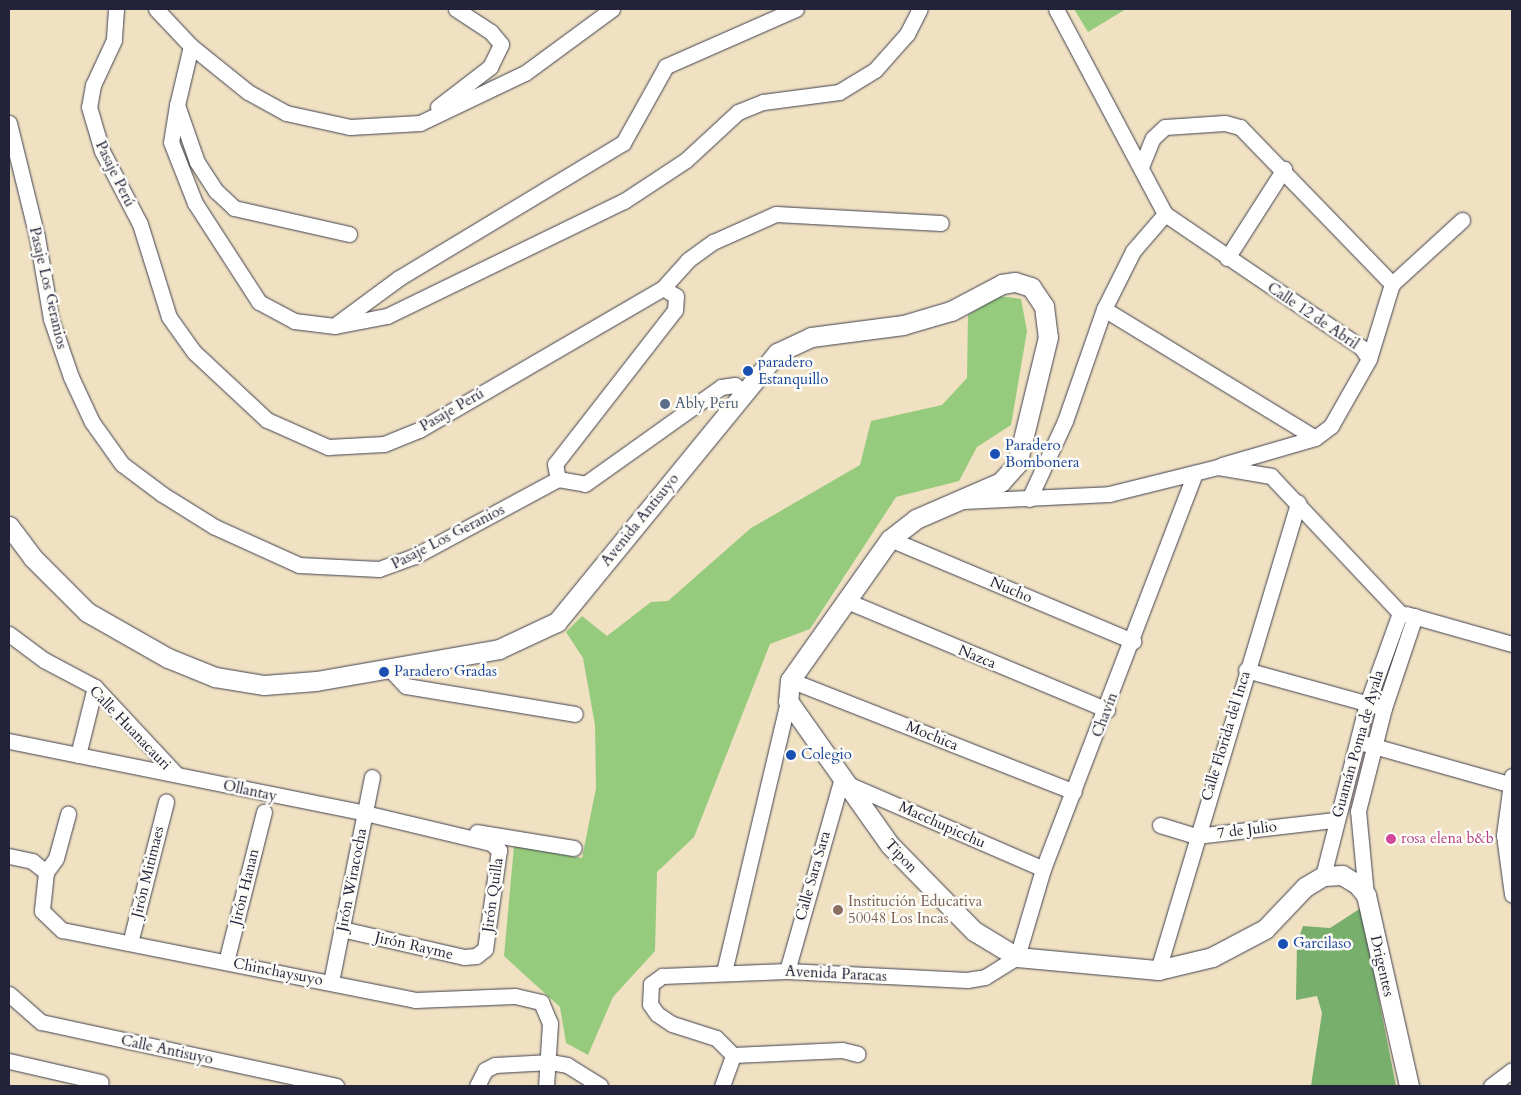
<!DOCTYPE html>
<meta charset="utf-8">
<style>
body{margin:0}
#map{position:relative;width:1521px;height:1095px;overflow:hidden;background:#efe1c2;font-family:Cardo,serif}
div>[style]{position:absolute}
.green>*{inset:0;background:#96cb7d}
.forest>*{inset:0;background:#78af6c}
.roads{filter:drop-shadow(0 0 1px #413f4f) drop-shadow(0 0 1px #413f4f)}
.minor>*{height:15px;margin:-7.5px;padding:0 7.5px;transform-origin:7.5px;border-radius:7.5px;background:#fff}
.tertiary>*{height:19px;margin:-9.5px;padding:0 9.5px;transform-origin:9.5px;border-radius:9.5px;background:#fff}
.dots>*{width:14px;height:14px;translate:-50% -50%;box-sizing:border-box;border:2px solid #fdfcf7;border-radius:50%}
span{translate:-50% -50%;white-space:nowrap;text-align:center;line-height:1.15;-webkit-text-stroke:5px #fdfcf7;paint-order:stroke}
.street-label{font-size:15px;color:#22223b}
.transit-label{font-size:15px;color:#164399}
.left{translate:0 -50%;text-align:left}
.service-label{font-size:15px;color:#4e5e75}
.hotel-label{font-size:15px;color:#b23c85}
.education-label{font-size:15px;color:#785e54}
.frame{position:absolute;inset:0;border:10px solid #22223b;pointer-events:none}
</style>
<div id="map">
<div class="green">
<div style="clip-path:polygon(1074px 9px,1126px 9px,1088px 32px)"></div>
<div style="clip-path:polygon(999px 296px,1021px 299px,1027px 331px,1011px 425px,977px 447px,959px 481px,896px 497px,810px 629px,770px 644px,694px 837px,657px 872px,655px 951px,613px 997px,588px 1055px,566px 1043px,560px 1007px,504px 956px,514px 846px,582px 858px,596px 788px,595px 725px,583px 658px,566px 632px,582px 616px,607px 636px,651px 602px,668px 601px,751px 528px,860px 465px,871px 421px,942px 405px,967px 378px,968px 315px)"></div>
</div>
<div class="forest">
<div style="clip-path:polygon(1361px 908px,1396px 1086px,1311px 1086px,1322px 1013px,1317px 996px,1296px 1000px,1297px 943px,1303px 926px,1330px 928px)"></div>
</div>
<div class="roads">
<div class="minor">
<div style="left:116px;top:9px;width:31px;rotate:94deg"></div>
<div style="left:114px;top:40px;width:50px;rotate:115deg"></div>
<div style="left:93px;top:85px;width:22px;rotate:100deg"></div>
<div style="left:89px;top:107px;width:46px;rotate:73.5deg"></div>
<div style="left:102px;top:151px;width:82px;rotate:62.5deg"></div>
<div style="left:140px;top:224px;width:97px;rotate:72.7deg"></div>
<div style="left:169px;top:317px;width:43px;rotate:54.5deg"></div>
<div style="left:194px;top:352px;width:100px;rotate:43deg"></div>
<div style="left:267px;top:420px;width:67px;rotate:23.9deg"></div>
<div style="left:328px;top:447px;width:56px;rotate:-3.1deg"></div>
<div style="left:384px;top:444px;width:38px;rotate:-22deg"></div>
<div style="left:419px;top:430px;width:282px;rotate:-30.2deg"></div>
<div style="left:663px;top:288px;width:15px;rotate:32deg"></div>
<div style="left:676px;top:296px;width:14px;rotate:94deg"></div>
<div style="left:675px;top:310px;width:195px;rotate:127.9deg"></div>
<div style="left:555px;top:464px;width:15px;rotate:79deg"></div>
<div style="left:558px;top:479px;width:27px;rotate:10deg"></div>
<div style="left:585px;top:484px;width:167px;rotate:-35.5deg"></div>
<div style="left:721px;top:387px;width:14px;rotate:-8deg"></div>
<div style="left:735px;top:385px;width:10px;rotate:45deg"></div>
<div style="left:156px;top:9px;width:51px;rotate:46.6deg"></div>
<div style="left:191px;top:46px;width:73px;rotate:38.9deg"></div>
<div style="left:248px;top:92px;width:43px;rotate:28.9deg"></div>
<div style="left:286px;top:113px;width:66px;rotate:12.3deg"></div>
<div style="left:350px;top:127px;width:70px;rotate:-3.3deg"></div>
<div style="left:420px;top:123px;width:116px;rotate:-25.5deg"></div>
<div style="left:525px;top:73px;width:108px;rotate:-36.3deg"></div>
<div style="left:191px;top:46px;width:61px;rotate:103.3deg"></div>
<div style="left:177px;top:105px;width:60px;rotate:70.7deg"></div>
<div style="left:197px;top:162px;width:35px;rotate:57deg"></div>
<div style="left:216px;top:191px;width:25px;rotate:43deg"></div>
<div style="left:234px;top:208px;width:118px;rotate:12.7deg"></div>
<div style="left:177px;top:105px;width:37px;rotate:99deg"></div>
<div style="left:171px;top:142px;width:66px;rotate:68.5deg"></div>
<div style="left:195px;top:203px;width:118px;rotate:57.1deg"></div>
<div style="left:259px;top:302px;width:40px;rotate:28deg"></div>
<div style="left:294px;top:321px;width:41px;rotate:7deg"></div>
<div style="left:335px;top:326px;width:53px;rotate:-10.9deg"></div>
<div style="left:387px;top:316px;width:263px;rotate:-25.9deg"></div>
<div style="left:624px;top:201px;width:74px;rotate:-33.5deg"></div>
<div style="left:686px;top:160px;width:71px;rotate:-42.7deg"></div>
<div style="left:738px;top:112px;width:27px;rotate:-22deg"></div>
<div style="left:763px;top:102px;width:77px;rotate:-7.5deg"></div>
<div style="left:839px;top:92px;width:42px;rotate:-31.4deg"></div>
<div style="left:875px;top:70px;width:48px;rotate:-48.4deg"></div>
<div style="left:907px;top:34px;width:28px;rotate:-63deg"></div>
<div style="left:438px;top:107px;width:66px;rotate:-37.6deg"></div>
<div style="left:490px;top:67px;width:25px;rotate:-64deg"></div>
<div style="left:501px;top:44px;width:16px;rotate:-130deg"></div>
<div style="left:491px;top:32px;width:42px;rotate:-146.7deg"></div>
<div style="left:9px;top:123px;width:117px;rotate:76.2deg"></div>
<div style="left:37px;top:237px;width:83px;rotate:80.3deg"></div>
<div style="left:51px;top:319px;width:61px;rotate:71deg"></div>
<div style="left:71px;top:377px;width:50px;rotate:65deg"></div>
<div style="left:92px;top:422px;width:52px;rotate:54.5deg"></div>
<div style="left:122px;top:464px;width:50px;rotate:36.9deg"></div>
<div style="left:162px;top:494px;width:62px;rotate:31.9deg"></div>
<div style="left:215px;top:527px;width:92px;rotate:24.3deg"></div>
<div style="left:299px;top:565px;width:80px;rotate:2.9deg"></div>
<div style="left:379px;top:569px;width:38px;rotate:-20deg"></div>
<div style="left:415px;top:556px;width:162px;rotate:-28.3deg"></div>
<div style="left:1141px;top:167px;width:31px;rotate:-68deg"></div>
<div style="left:1153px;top:138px;width:16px;rotate:-43deg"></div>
<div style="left:1165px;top:127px;width:60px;rotate:-3.8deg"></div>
<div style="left:1225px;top:123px;width:16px;rotate:15deg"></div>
<div style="left:1240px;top:127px;width:219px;rotate:45.9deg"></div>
<div style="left:1165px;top:214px;width:237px;rotate:34.2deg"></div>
<div style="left:1361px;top:347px;width:14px;rotate:56deg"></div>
<div style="left:1369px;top:359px;width:77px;rotate:119.6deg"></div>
<div style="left:1331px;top:426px;width:20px;rotate:143deg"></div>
<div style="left:1315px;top:438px;width:97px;rotate:163.8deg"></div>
<div style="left:1227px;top:258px;width:106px;rotate:-57.4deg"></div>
<div style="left:663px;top:288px;width:38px;rotate:-48deg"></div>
<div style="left:688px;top:260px;width:31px;rotate:-36deg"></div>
<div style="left:713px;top:242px;width:69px;rotate:-24deg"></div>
<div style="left:776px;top:214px;width:165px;rotate:3.1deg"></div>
<div style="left:1104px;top:309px;width:247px;rotate:31.4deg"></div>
<div style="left:338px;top:323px;width:76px;rotate:-36.4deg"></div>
<div style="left:399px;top:278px;width:262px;rotate:-31.1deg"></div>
<div style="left:623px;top:143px;width:88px;rotate:-60.8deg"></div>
<div style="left:666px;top:66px;width:142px;rotate:-23.7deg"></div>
<div style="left:1369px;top:359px;width:78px;rotate:-73deg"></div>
<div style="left:1392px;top:284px;width:95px;rotate:-42.4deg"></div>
<div style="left:1029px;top:499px;width:86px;rotate:-65.2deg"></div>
<div style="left:1065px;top:421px;width:119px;rotate:-70.8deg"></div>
<div style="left:1104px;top:309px;width:65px;rotate:-63.4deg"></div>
<div style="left:1133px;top:251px;width:49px;rotate:-49.1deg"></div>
<div style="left:1165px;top:214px;width:232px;rotate:-118deg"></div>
<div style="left:963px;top:501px;width:146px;rotate:-2.7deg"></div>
<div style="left:1109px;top:494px;width:112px;rotate:-13.9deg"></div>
<div style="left:1218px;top:467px;width:54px;rotate:9.6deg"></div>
<div style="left:1271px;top:476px;width:188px;rotate:46.7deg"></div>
<div style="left:890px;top:539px;width:264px;rotate:22.8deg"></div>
<div style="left:847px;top:601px;width:282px;rotate:22.7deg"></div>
<div style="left:1406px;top:614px;width:110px;rotate:15.8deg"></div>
<div style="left:9px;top:634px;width:44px;rotate:36.6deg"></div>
<div style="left:44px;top:660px;width:58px;rotate:27.9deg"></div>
<div style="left:95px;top:687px;width:119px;rotate:47deg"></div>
<div style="left:388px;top:667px;width:26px;rotate:47deg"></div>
<div style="left:406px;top:686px;width:171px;rotate:9.4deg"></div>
<div style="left:1246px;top:670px;width:136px;rotate:15.4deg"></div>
<div style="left:790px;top:680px;width:305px;rotate:21.5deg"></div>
<div style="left:9px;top:741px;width:363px;rotate:11.4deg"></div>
<div style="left:365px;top:813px;width:130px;rotate:13.4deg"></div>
<div style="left:491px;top:843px;width:11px;rotate:41deg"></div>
<div style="left:499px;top:850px;width:100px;rotate:98deg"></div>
<div style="left:485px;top:949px;width:11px;rotate:142deg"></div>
<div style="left:476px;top:956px;width:12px;rotate:175deg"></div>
<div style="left:464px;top:957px;width:125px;rotate:-167.1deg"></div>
<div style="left:1363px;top:743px;width:155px;rotate:15.7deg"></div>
<div style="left:78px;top:755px;width:70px;rotate:-76deg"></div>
<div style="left:1512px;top:776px;width:60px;rotate:97.7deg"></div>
<div style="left:1504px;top:835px;width:60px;rotate:82.3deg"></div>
<div style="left:1160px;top:825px;width:38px;rotate:17deg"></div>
<div style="left:1196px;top:836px;width:140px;rotate:-6.6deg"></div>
<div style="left:477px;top:832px;width:98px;rotate:9.4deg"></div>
<div style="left:9px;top:856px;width:24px;rotate:12deg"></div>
<div style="left:32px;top:861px;width:18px;rotate:38deg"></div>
<div style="left:46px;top:872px;width:39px;rotate:96deg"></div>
<div style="left:42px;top:911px;width:28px;rotate:44deg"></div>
<div style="left:62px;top:930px;width:360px;rotate:11.2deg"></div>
<div style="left:415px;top:1000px;width:100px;rotate:-2.3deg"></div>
<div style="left:515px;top:996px;width:27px;rotate:13deg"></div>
<div style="left:541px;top:1002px;width:23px;rotate:67deg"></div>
<div style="left:550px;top:1023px;width:63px;rotate:93.6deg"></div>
<div style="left:46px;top:872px;width:17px;rotate:-54deg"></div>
<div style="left:56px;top:858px;width:46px;rotate:-74.7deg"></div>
<div style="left:1323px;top:876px;width:178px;rotate:-75.7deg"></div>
<div style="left:1367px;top:704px;width:97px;rotate:-70.1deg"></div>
<div style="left:1366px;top:895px;width:84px;rotate:-95.4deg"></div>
<div style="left:1358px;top:811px;width:106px;rotate:-75.8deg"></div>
<div style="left:1384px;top:708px;width:97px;rotate:-71.4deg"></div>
<div style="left:130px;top:943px;width:146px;rotate:-75.7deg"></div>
<div style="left:226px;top:962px;width:155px;rotate:-75.8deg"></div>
<div style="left:1158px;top:970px;width:488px;rotate:-73.3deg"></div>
<div style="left:787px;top:971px;width:198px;rotate:-74.1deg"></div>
<div style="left:841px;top:781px;width:220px;rotate:23.5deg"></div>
<div style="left:724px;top:972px;width:278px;rotate:-76.7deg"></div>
<div style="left:331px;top:982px;width:209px;rotate:-78.7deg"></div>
<div style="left:9px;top:994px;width:43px;rotate:41.2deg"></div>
<div style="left:41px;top:1022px;width:302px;rotate:12.2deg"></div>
<div style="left:733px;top:1055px;width:109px;rotate:-2.6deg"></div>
<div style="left:842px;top:1050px;width:16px;rotate:14deg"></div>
<div style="left:9px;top:1061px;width:94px;rotate:12.9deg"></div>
<div style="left:477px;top:1086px;width:18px;rotate:-63deg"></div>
<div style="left:485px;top:1070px;width:11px;rotate:-27deg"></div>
<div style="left:495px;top:1065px;width:55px;rotate:-3.1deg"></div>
<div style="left:550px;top:1062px;width:17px;rotate:10deg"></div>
<div style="left:567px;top:1065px;width:39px;rotate:32deg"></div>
<div style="left:722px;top:1086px;width:33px;rotate:-70deg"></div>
<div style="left:733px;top:1055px;width:24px;rotate:-135deg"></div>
<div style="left:716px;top:1038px;width:46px;rotate:-162.3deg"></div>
<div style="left:672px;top:1024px;width:18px;rotate:-146deg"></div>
<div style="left:657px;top:1014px;width:12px;rotate:-125deg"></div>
<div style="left:650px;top:1004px;width:20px;rotate:-87deg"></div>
<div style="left:651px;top:984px;width:14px;rotate:-36deg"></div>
<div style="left:662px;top:976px;width:125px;rotate:-2.3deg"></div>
<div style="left:787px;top:971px;width:180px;rotate:2.9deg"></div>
<div style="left:967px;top:980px;width:18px;rotate:-9deg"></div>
<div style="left:985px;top:977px;width:38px;rotate:-32deg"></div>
<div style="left:1017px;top:957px;width:92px;rotate:-73.5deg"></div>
<div style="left:1043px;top:869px;width:424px;rotate:-69deg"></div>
<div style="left:1491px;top:1086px;width:26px;rotate:-37deg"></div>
</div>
<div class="tertiary">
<div style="left:9px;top:526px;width:39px;rotate:53deg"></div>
<div style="left:32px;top:557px;width:78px;rotate:45deg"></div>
<div style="left:87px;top:612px;width:93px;rotate:29.6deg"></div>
<div style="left:168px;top:658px;width:51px;rotate:22deg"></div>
<div style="left:215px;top:677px;width:50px;rotate:9.3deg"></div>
<div style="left:264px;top:685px;width:52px;rotate:-4.4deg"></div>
<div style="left:316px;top:681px;width:186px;rotate:-9.9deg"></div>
<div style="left:499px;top:649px;width:64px;rotate:-25deg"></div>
<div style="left:557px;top:622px;width:348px;rotate:-50.7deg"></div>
<div style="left:777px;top:353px;width:38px;rotate:-25deg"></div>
<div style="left:811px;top:337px;width:93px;rotate:-7.4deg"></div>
<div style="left:903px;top:325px;width:50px;rotate:-16.3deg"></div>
<div style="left:951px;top:311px;width:58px;rotate:-27.9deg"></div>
<div style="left:1002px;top:284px;width:13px;rotate:-9deg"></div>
<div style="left:1015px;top:282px;width:17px;rotate:17deg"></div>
<div style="left:1031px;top:287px;width:23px;rotate:56deg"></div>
<div style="left:1044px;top:306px;width:31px;rotate:83deg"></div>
<div style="left:1048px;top:337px;width:131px;rotate:103.7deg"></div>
<div style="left:1017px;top:464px;width:24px;rotate:132deg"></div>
<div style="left:1001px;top:482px;width:93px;rotate:156.5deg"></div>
<div style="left:916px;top:519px;width:33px;rotate:142deg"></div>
<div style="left:890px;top:539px;width:173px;rotate:125.3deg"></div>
<div style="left:790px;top:680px;width:21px;rotate:95deg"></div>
<div style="left:788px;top:701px;width:176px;rotate:54.7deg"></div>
<div style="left:890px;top:845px;width:120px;rotate:45.7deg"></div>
<div style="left:974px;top:931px;width:50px;rotate:31.2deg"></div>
<div style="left:1017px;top:957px;width:142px;rotate:5.3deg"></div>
<div style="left:1158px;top:970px;width:56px;rotate:-13.5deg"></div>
<div style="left:1212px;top:957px;width:60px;rotate:-27.8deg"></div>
<div style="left:1265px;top:929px;width:58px;rotate:-46.4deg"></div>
<div style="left:1305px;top:887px;width:21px;rotate:-31deg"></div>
<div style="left:1323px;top:876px;width:19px;rotate:-3deg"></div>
<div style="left:1342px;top:875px;width:17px;rotate:31deg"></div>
<div style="left:1357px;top:884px;width:14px;rotate:51deg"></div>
<div style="left:1366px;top:895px;width:196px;rotate:77.3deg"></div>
</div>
</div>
<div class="dots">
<div style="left:748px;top:371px;background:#1a4fb4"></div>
<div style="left:665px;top:404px;background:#5c6f8a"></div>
<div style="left:995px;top:454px;background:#1a4fb4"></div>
<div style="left:384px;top:672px;background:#1a4fb4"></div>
<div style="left:791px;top:755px;background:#1a4fb4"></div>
<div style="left:1391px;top:839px;background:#d1479c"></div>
<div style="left:838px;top:910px;background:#8d6e63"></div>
<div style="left:1283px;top:944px;background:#1a4fb4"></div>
</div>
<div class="street-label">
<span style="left:115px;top:174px;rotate:64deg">Pasaje Perú</span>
<span style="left:48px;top:288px;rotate:77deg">Pasaje Los Geranios</span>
<span style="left:1313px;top:316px;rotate:34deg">Calle 12 de Abril</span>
<span style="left:452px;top:410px;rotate:-30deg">Pasaje Perú</span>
<span style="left:640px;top:520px;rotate:-51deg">Avenida Antisuyo</span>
<span style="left:448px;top:537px;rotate:-27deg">Pasaje Los Geranios</span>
<span style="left:1011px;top:590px;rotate:23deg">Nucho</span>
<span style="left:977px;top:657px;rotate:22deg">Nazca</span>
<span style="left:1105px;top:715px;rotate:-69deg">Chavín</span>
<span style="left:130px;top:728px;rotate:46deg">Calle Huanacauri</span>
<span style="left:932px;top:736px;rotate:22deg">Mochica</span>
<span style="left:1226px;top:736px;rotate:-73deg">Calle Florida del Inca</span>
<span style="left:1358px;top:744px;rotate:-74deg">Guamán Poma de Ayala</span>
<span style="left:250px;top:791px;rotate:12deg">Ollantay</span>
<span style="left:942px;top:825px;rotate:24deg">Macchupicchu</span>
<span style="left:1247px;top:830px;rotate:-7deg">7 de Julio</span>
<span style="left:901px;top:856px;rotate:47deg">Tipon</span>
<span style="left:148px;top:872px;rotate:-76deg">Jirón Mitimaes</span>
<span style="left:813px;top:876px;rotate:-74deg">Calle Sara Sara</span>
<span style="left:352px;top:880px;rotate:-79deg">Jirón Wiracocha</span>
<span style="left:245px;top:887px;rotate:-76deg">Jirón Hanan</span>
<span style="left:493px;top:895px;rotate:-82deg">Jirón Quilla</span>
<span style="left:414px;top:946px;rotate:13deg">Jirón Rayme</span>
<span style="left:1382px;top:966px;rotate:77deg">Drigentes</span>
<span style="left:278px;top:972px;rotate:11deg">Chinchaysuyo</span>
<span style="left:836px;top:974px;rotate:3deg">Avenida Paracas</span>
<span style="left:167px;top:1050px;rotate:12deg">Calle Antisuyo</span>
</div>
<div class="transit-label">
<span class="left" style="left:758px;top:371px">paradero<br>Estanquillo</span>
<span class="left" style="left:1005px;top:454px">Paradero<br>Bombonera</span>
<span class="left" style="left:394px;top:672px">Paradero Gradas</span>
<span class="left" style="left:801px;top:755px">Colegio</span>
<span class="left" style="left:1293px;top:944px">Garcilaso</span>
</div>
<div class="service-label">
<span class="left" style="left:675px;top:404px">Ably Peru</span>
</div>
<div class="hotel-label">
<span class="left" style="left:1401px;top:839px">rosa elena b&amp;b</span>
</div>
<div class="education-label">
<span class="left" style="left:848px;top:910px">Institución Educativa<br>50048 Los Incas</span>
</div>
<div class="frame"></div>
</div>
